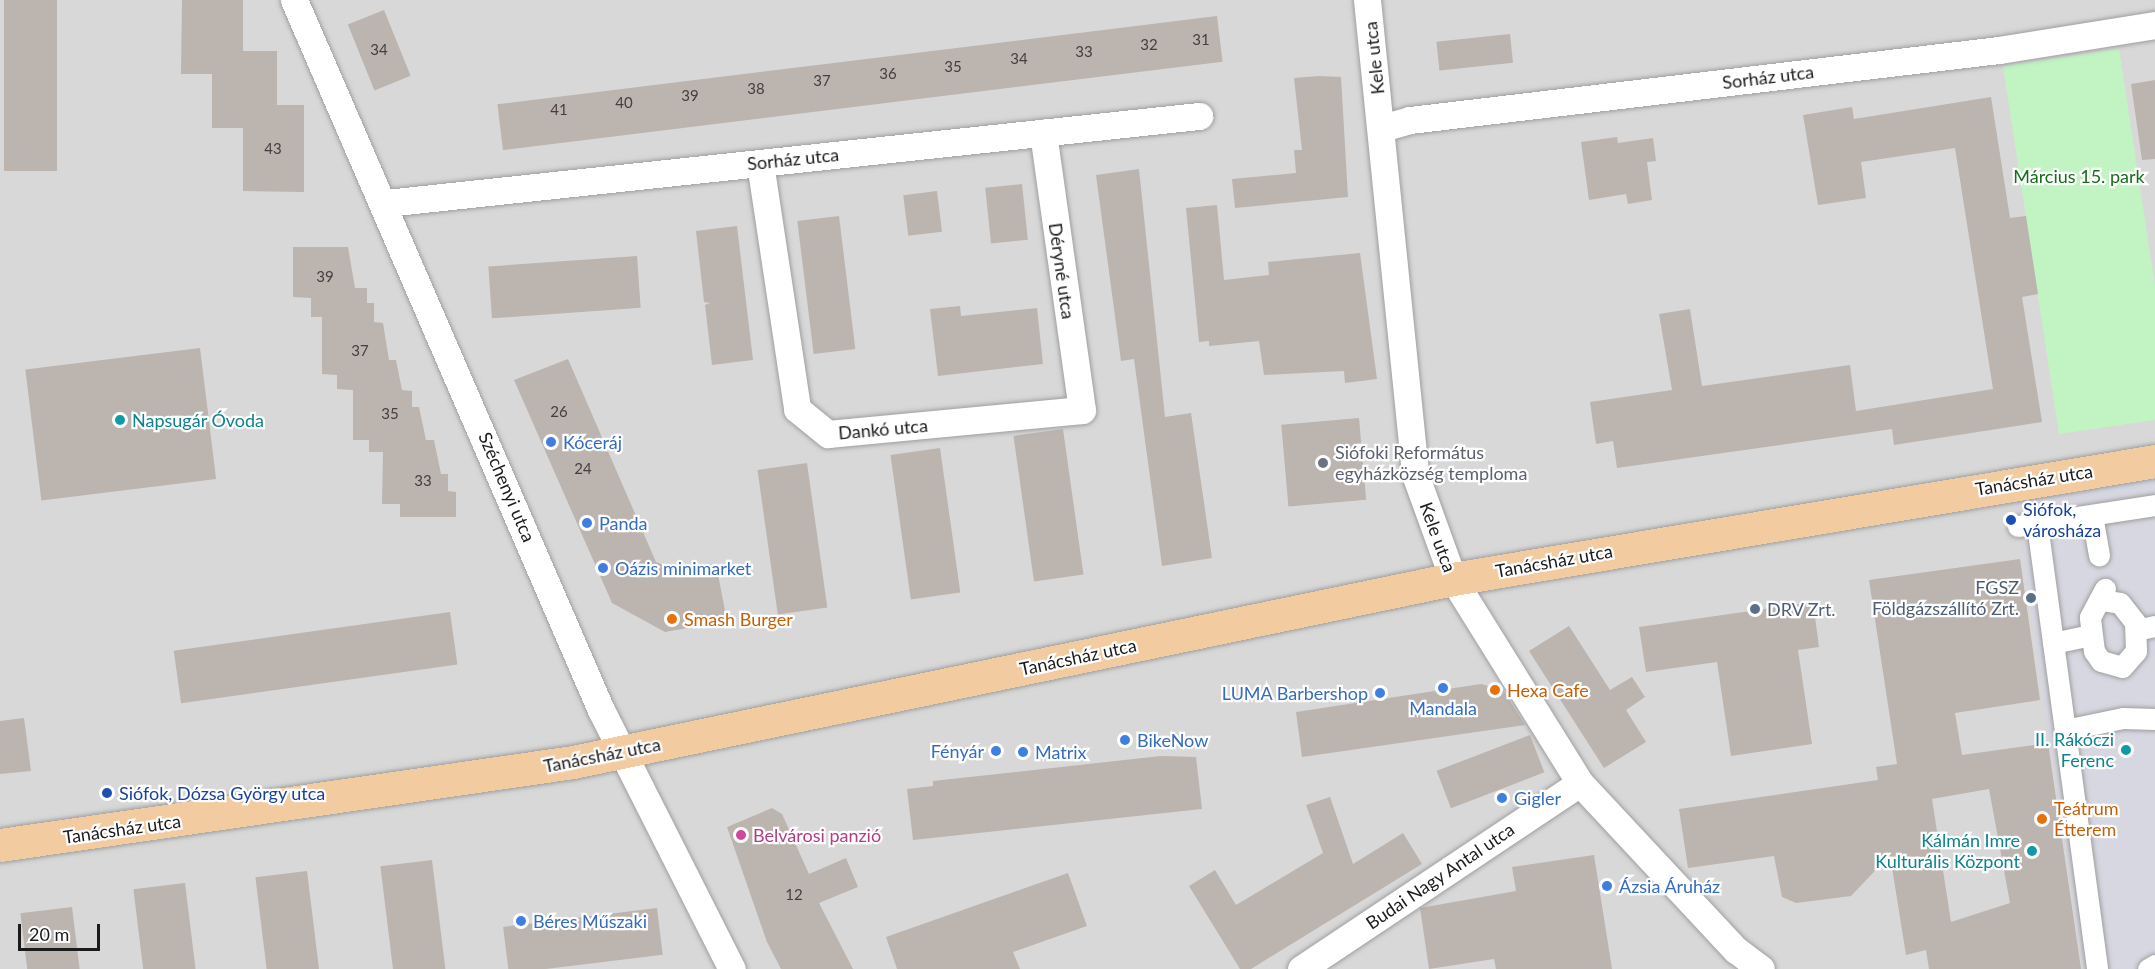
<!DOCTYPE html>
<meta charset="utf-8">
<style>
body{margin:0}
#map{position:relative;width:2155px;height:969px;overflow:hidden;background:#ece8e2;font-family:Lato,sans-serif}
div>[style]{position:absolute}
.residential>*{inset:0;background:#d9d8d8;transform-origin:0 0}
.park>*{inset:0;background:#c1f3c3}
.plaza>*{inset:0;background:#d6d7e1}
.building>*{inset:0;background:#bcb4af;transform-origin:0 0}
.roads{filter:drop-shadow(0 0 2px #9f9f9f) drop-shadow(0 0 2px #9f9f9f)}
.pedestrian>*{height:21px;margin:-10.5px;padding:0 10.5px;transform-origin:10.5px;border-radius:10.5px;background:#fff}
.minor>*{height:27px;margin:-13.5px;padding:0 13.5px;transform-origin:13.5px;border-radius:13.5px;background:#fff}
.primary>*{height:33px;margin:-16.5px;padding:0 16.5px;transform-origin:16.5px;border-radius:16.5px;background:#f2cba0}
.dots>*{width:16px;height:16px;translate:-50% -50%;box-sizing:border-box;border:3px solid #fff;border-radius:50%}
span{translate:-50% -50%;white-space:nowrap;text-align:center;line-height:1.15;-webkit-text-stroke:4.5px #fff;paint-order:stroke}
.number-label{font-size:15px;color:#434140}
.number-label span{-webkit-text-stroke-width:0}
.street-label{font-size:18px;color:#1b1b1b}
.park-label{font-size:18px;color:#156e18}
.culture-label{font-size:18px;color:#0d838f}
.left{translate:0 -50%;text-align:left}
.right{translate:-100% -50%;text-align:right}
.shop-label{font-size:18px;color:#366cbe}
.worship-label{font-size:18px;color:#5b616d}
.transit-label{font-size:18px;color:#164399}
.service-label{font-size:18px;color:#4e5e75}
.food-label{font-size:18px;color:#c56008}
.hotel-label{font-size:18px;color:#b23c85}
.scale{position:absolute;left:18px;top:924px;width:82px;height:27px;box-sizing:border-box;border:3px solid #1b1b1b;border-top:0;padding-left:8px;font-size:18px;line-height:21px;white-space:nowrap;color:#1b1b1b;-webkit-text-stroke:4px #fff;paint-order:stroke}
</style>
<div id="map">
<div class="residential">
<div style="left:0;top:0;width:2155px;height:969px"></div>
</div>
<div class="park">
<div style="clip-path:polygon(2119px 49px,2155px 286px,2155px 420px,2059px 434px,2003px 66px)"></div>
</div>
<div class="plaza">
<div style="clip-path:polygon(2155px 461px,2155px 969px,2083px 969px,2012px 483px)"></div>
</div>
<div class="building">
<div style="left:4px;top:0;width:53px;height:171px"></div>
<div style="clip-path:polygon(182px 0,243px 0,243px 51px,277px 51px,277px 105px,304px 105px,304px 192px,243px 191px,243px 128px,212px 128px,212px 74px,181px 74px)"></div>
<div style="left:384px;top:10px;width:71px;height:39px;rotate:68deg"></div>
<div style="left:1217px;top:16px;width:46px;height:725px;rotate:83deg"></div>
<div style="left:1510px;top:34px;width:29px;height:74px;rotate:84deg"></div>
<div style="clip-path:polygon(1319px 76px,1341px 77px,1348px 197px,1235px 208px,1232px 179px,1296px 173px,1294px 150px,1302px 150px,1294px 78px)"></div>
<div style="clip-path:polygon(2155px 80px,2155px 159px,2142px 160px,2131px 84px)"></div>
<div style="clip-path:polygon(1991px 97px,2010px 218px,2026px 216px,2038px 294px,2022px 297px,2042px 422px,1894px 445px,1892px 429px,1617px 468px,1613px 441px,1596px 444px,1590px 402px,1672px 390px,1659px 314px,1690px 309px,1702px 386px,1850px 365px,1856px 411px,1993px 389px,1955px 148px,1861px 162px,1866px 198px,1818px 205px,1803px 115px,1852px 107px,1854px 119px)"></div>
<div style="clip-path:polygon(1617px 137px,1618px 143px,1653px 138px,1656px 161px,1647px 162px,1652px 200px,1628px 204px,1626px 194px,1589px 200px,1581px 142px)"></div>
<div style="clip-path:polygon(1139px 169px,1165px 417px,1191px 413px,1212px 558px,1162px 566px,1134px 359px,1121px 361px,1096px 175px)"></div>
<div style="left:1022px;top:184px;width:56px;height:37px;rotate:84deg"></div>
<div style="left:937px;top:191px;width:41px;height:34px;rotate:83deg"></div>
<div style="clip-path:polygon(1217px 205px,1224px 280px,1269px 275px,1268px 262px,1360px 253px,1377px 379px,1345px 383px,1344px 371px,1264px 375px,1259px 341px,1209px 346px,1209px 341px,1199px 342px,1186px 208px)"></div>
<div style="left:839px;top:216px;width:134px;height:42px;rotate:83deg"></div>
<div style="clip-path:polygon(737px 226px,753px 360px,712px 365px,705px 305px,710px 303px,704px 302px,696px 231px)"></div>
<div style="clip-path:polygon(293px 247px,348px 247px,355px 288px,367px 288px,367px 303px,374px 303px,374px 322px,383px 323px,389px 360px,396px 360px,402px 390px,412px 391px,412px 407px,419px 407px,426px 440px,434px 440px,441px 474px,448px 474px,448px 491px,456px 492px,456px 517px,400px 517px,400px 504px,382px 504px,383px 452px,369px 452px,369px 440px,353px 440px,353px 390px,337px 389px,337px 375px,322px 374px,322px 317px,311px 317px,311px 298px,293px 297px)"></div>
<div style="left:637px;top:256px;width:52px;height:149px;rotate:86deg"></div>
<div style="clip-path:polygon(960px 306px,961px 316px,1037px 308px,1043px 364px,938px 376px,930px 309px)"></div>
<div style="left:200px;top:348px;width:132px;height:176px;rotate:83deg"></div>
<div style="clip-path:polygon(568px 359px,656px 562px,678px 570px,716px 564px,727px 621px,665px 632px,612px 603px,514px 380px)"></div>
<div style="left:1359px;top:418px;width:82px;height:78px;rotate:85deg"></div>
<div style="left:1063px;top:429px;width:147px;height:50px;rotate:82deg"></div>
<div style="left:940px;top:448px;width:146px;height:50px;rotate:82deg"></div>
<div style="left:807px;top:463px;width:146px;height:50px;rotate:82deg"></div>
<div style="clip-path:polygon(evenodd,2020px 559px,2040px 700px,1955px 713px,1962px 755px,2048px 743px,2081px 969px,1929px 969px,1926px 950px,1906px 955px,1890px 855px,1851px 896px,1796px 903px,1782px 897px,1774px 856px,1688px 868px,1679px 809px,1878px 780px,1876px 767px,1897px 764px,1869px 580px,2020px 559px,1989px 789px,2010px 903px,1951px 922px,1932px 799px,1989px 789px)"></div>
<div style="clip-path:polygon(1813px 602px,1819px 647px,1798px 650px,1812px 744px,1731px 756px,1717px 662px,1646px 672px,1639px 627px)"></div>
<div style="left:450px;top:612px;width:53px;height:279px;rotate:82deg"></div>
<div style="clip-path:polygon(1569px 626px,1610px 690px,1632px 677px,1645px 697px,1626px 710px,1646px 742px,1604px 768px,1529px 651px)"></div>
<div style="clip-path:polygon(1481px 684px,1503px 690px,1525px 725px,1302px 757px,1296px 712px)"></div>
<div style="clip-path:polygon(24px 718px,31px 771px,0 774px,0 721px)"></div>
<div style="left:1530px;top:735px;width:40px;height:100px;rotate:69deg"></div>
<div style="clip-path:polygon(1161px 756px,1196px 757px,1202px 809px,913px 840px,907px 789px,933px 786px,933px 781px)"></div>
<div style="clip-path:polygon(1330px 797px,1353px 864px,1403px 833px,1422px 864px,1251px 969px,1240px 969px,1189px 886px,1215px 870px,1236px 905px,1323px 853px,1306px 805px)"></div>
<div style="clip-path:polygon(772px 808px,782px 814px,809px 874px,846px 858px,858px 887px,819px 903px,853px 969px,781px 969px,767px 942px,727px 827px)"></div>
<div style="clip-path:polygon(1594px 855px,1612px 969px,1496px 969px,1494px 959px,1429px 969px,1420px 908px,1516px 891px,1512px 867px)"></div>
<div style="left:432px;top:860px;width:110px;height:52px;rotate:83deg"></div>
<div style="left:307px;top:871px;width:99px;height:52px;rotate:83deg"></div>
<div style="clip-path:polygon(1068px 873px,1087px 926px,1013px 952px,1020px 969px,897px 969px,886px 937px)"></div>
<div style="left:185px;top:883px;width:87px;height:52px;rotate:83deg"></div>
<div style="left:72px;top:907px;width:63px;height:52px;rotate:83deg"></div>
<div style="left:657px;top:908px;width:47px;height:155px;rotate:83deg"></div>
</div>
<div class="roads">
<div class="pedestrian">
<div style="left:2092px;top:515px;width:41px;rotate:80.1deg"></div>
<div style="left:2037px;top:524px;width:449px;rotate:82.3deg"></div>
<div style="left:2018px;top:526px;width:139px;rotate:-8.7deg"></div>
<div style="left:2101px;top:600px;width:19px;rotate:9deg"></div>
<div style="left:2120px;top:603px;width:24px;rotate:52deg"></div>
<div style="left:2135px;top:622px;width:29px;rotate:88deg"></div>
<div style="left:2136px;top:651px;width:21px;rotate:131deg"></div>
<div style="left:2122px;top:667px;width:22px;rotate:-164deg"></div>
<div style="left:2101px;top:661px;width:12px;rotate:-125deg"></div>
<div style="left:2094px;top:651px;width:34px;rotate:-97deg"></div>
<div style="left:2090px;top:617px;width:32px;rotate:-62deg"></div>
<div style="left:2136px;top:630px;width:19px;rotate:-12deg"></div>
<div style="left:2053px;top:643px;width:39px;rotate:-12deg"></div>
<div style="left:2065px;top:730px;width:59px;rotate:-11.7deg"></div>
<div style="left:2123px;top:718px;width:32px;rotate:2deg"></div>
<div style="left:2148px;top:969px;width:8px;rotate:-30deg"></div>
</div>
<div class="minor">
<div style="left:294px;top:0;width:774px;rotate:66.62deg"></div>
<div style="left:601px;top:710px;width:290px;rotate:63.2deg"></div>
<div style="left:1367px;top:0;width:476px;rotate:84.2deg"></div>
<div style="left:1415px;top:474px;width:112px;rotate:70.1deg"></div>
<div style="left:1453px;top:579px;width:240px;rotate:58.1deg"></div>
<div style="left:1580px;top:783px;width:229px;rotate:47deg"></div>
<div style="left:1736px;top:950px;width:31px;rotate:37deg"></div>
<div style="left:1382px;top:128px;width:29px;rotate:-16deg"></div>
<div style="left:1410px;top:120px;width:593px;rotate:-6.78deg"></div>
<div style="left:1999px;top:50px;width:158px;rotate:-9.1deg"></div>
<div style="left:760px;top:163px;width:249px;rotate:81.4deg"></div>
<div style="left:797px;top:409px;width:40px;rotate:39deg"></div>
<div style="left:828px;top:434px;width:255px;rotate:-5.4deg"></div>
<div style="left:1082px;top:410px;width:280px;rotate:-98deg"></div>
<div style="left:386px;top:203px;width:818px;rotate:-6.11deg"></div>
<div style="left:1301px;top:969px;width:335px;rotate:-33.7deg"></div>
</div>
<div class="primary">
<div style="left:0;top:845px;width:579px;rotate:-8.24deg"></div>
<div style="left:573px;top:762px;width:899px;rotate:-11.75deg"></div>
<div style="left:1453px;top:579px;width:712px;rotate:-9.54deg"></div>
</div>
</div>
<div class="dots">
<div style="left:120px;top:420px;background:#0f9aa8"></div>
<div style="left:551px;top:442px;background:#3f7fe0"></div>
<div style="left:1323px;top:463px;background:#6b7280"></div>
<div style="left:2011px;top:520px;background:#1a4fb4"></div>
<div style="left:587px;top:523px;background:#3f7fe0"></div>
<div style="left:603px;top:568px;background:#3f7fe0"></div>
<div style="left:2031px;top:598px;background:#5c6f8a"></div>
<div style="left:1755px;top:609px;background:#5c6f8a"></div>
<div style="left:672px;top:619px;background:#e8710a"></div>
<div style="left:1443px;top:688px;background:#3f7fe0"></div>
<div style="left:1495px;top:690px;background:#e8710a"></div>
<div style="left:1380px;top:693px;background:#3f7fe0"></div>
<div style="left:1125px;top:740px;background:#3f7fe0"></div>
<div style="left:2126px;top:750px;background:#0f9aa8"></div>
<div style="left:996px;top:751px;background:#3f7fe0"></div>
<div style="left:1023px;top:752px;background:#3f7fe0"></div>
<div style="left:107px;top:793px;background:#1a4fb4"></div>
<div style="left:1502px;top:798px;background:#3f7fe0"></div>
<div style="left:2042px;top:819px;background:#e8710a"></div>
<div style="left:741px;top:835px;background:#d1479c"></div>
<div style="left:2032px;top:851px;background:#0f9aa8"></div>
<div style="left:1607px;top:886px;background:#3f7fe0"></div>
<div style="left:521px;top:921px;background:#3f7fe0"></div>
</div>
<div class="number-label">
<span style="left:1201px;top:40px">31</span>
<span style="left:1149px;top:45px">32</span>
<span style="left:379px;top:50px">34</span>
<span style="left:1084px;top:52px">33</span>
<span style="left:1019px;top:59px">34</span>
<span style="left:953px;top:67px">35</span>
<span style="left:888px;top:74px">36</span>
<span style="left:822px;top:81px">37</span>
<span style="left:756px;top:89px">38</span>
<span style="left:690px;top:96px">39</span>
<span style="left:624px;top:103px">40</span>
<span style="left:559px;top:110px">41</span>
<span style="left:273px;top:149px">43</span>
<span style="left:325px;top:277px">39</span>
<span style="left:360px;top:351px">37</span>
<span style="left:559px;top:412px">26</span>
<span style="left:390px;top:414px">35</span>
<span style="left:583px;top:469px">24</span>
<span style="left:423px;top:481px">33</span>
<span style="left:794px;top:895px">12</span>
</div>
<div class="street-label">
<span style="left:1374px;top:58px;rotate:-96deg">Kele utca</span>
<span style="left:1768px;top:77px;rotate:-7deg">Sorház utca</span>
<span style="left:793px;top:159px;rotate:-6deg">Sorház utca</span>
<span style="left:1062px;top:271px;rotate:82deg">Déryné utca</span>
<span style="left:883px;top:429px;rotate:-5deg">Dankó utca</span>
<span style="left:2034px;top:480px;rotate:-9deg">Tanácsház utca</span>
<span style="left:507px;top:487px;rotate:67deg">Széchenyi utca</span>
<span style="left:1438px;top:537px;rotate:70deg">Kele utca</span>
<span style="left:1554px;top:561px;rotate:-10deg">Tanácsház utca</span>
<span style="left:1078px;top:657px;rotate:-12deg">Tanácsház utca</span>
<span style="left:602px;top:755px;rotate:-11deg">Tanácsház utca</span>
<span style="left:122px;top:829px;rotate:-8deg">Tanácsház utca</span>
<span style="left:1440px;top:876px;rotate:-34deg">Budai Nagy Antal utca</span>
</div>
<div class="park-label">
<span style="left:2079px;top:176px">Március 15. park</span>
</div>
<div class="culture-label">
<span class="left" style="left:132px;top:420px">Napsugár Óvoda</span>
<span class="right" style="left:2114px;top:750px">II. Rákóczi<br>Ferenc</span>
<span class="right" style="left:2020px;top:851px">Kálmán Imre<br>Kulturális Központ</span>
</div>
<div class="shop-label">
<span class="left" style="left:563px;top:442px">Kóceráj</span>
<span class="left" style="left:599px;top:523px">Panda</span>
<span class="left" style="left:615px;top:568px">Oázis minimarket</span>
<span class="right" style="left:1368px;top:693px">LUMA Barbershop</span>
<span style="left:1443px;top:708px">Mandala</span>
<span class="left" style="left:1137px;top:740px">BikeNow</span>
<span class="right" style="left:984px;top:751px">Fényár</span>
<span class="left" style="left:1035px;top:752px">Matrix</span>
<span class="left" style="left:1514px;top:798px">Gigler</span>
<span class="left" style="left:1619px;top:886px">Ázsia Áruház</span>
<span class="left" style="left:533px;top:921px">Béres Műszaki</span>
</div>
<div class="worship-label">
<span class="left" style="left:1335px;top:463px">Siófoki Református<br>egyházközség temploma</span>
</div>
<div class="transit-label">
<span class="left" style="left:2023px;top:520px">Siófok,<br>városháza</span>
<span class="left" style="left:119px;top:793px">Siófok, Dózsa György utca</span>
</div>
<div class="service-label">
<span class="right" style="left:2019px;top:598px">FGSZ<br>Földgázszállító Zrt.</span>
<span class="left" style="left:1767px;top:609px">DRV Zrt.</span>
</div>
<div class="food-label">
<span class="left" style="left:684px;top:619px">Smash Burger</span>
<span class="left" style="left:1507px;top:690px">Hexa Cafe</span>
<span class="left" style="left:2054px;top:819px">Teátrum<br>Étterem</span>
</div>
<div class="hotel-label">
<span class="left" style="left:753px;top:835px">Belvárosi panzió</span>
</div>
<div class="scale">20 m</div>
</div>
